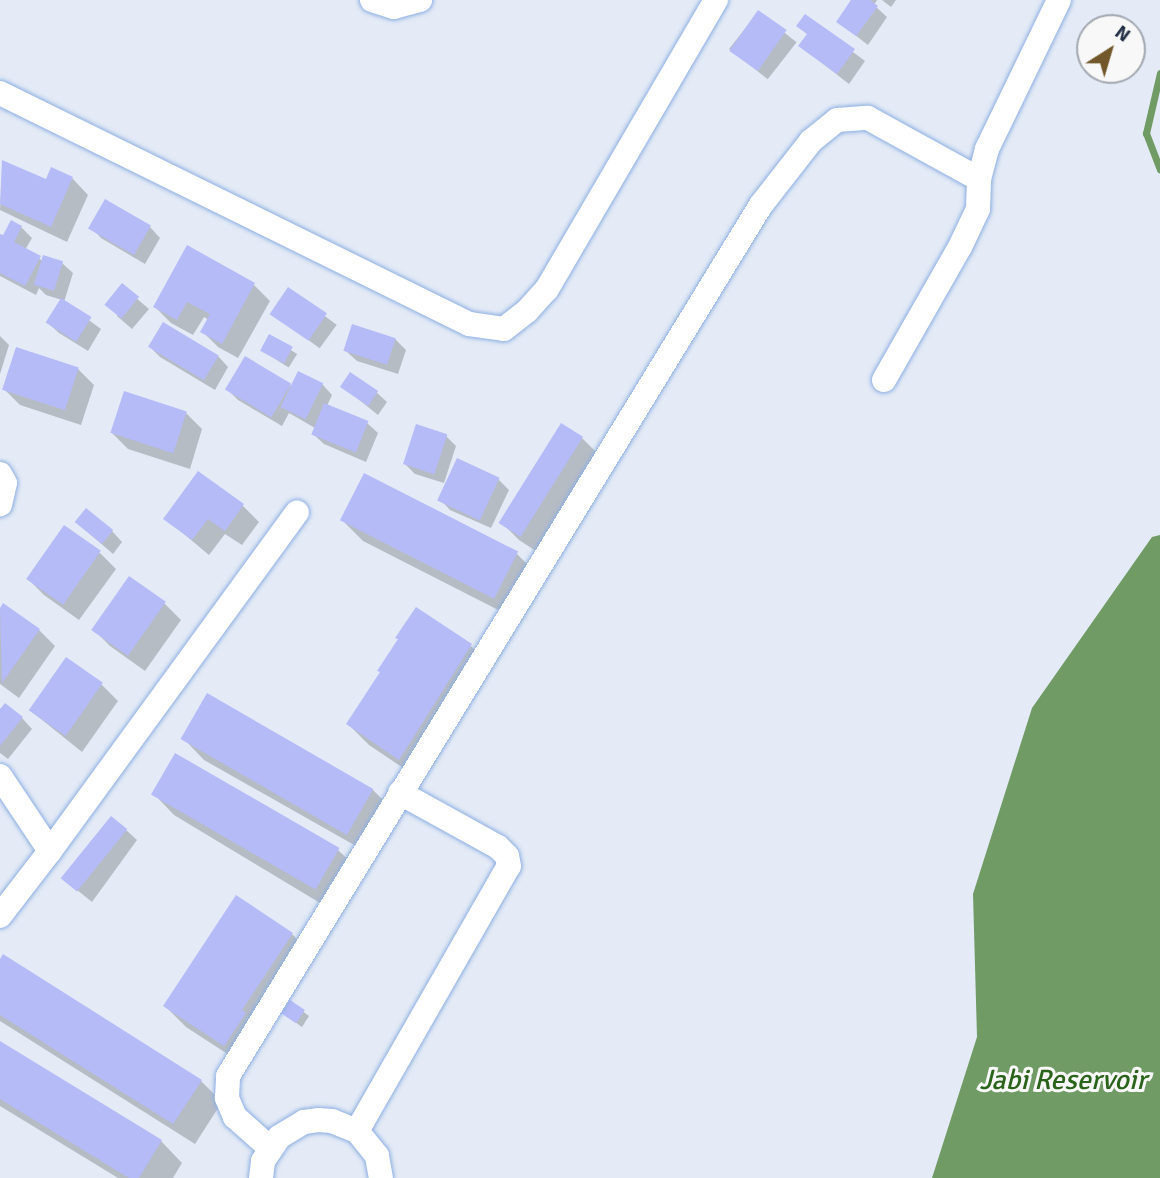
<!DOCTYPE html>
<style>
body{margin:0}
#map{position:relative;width:1160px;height:1178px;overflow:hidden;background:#e4ebf6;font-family:Signika,sans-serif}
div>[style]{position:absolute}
.water>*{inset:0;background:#709b65}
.shadow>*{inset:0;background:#0003;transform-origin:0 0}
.stream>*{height:7px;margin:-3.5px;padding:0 3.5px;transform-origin:3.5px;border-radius:3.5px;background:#709b65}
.building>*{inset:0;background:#b5bbf7;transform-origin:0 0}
.roads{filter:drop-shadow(0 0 2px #8eafe3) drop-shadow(0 0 2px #8eafe3)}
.minor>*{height:24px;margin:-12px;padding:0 12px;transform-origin:12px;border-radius:12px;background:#fff}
span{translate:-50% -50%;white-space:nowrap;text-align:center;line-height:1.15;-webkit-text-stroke:6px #f8f8f8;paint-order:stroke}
.water-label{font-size:28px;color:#2a631a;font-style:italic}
.north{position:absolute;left:1076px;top:14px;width:70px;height:70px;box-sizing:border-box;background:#f8f8f8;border:2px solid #a3a8b1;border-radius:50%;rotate:37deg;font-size:19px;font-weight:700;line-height:28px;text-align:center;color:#243146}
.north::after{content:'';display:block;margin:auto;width:24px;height:32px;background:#715729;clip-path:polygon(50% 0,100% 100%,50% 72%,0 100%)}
</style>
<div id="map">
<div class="water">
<div style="clip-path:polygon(1160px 535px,1160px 1178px,932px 1178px,977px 1037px,973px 894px,1032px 708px,1152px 537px)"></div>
</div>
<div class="shadow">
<div style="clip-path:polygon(851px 0,877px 0,874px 5px,887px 17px,868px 45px,838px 22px)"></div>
<div style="clip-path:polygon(882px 0,896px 0,891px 7px)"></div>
<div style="left:758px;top:12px;width:49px;height:47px;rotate:38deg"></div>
<div style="clip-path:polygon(805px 16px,865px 61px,849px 84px,800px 46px,808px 35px,798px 26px)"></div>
<div style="clip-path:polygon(3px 162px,47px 182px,72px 178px,88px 195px,67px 242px,0 210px)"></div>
<div style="clip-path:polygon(21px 227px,32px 238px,25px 250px,43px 261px,62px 263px,73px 273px,64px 302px,101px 329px,88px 351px,59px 333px,48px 323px,62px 300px,46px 295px,39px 288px,36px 295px,0 276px,0 235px,3px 238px)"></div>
<div style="clip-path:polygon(91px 227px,150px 227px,160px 238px,145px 264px,101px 238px)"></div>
<div style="clip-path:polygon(254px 285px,270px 301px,238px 358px,218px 347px,202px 331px,209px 320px,204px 317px,193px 335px,171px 323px,155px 307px)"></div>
<div style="clip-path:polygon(122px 286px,149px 309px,132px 329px,117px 316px)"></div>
<div style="left:289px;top:290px;width:59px;height:29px;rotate:36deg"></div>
<div style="clip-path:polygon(0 336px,9px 345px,0 374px)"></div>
<div style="left:270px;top:337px;width:32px;height:16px;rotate:32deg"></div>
<div style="clip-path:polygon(395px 339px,406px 350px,398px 374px,357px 361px,346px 351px)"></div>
<div style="clip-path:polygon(150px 347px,218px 356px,228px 367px,215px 390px,160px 357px)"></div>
<div style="clip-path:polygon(78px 369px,94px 385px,81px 425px,20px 405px,4px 389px)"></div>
<div style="clip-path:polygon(322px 384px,332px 395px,327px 406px,367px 423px,378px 433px,366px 462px,324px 444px,313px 434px,315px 428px,289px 413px,282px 426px,238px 400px,227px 389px)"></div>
<div style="clip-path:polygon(342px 386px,376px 392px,387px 402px,378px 415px)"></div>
<div style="clip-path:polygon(186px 413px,202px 429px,190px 469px,128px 449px,112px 433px)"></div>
<div style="clip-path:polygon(446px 436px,456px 446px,444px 483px,415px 474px,404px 463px)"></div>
<div style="clip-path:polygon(582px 438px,598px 454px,539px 553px,519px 540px,503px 524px)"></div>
<div style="clip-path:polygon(198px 474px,243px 506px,259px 522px,242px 545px,225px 534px,209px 555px,166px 519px)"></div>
<div style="clip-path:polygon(498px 479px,509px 490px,491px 528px,450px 510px,440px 499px)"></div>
<div style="clip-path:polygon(342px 520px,517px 554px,538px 575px,516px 619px,363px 541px)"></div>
<div style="clip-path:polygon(76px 522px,112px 531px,122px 542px,113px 554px)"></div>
<div style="clip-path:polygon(100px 553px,116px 569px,79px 620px,44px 595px,28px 579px)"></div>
<div style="clip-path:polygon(130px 579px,165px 604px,181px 620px,145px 671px,110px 646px,94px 630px)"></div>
<div style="clip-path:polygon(4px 605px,39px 630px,55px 646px,19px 698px,0 684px,0 611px)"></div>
<div style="clip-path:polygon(471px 646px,492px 667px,421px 780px,369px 745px,348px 724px)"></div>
<div style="clip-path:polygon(67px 660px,102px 685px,118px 701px,82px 752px,31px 711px)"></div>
<div style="clip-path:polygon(207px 695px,373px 790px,394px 811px,370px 854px,204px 760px,183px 738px)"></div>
<div style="clip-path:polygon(0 712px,22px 718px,32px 729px,8px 759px,0 753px)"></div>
<div style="clip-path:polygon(153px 793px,256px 804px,258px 801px,338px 850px,360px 871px,335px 912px,174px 815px)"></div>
<div style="clip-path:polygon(126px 830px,137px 840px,92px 902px,66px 881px)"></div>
<div style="clip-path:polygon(292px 934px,313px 956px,246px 1066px,186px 1027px,165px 1006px)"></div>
<div style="clip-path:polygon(0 962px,201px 1081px,222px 1102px,195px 1144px,0 1021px)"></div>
<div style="clip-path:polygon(290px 1002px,309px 1016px,302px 1027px,288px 1017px)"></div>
<div style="clip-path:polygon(0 1043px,161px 1141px,182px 1163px,173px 1178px,118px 1178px,0 1106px)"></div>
</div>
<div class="stream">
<div style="left:1160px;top:73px;width:62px;rotate:103.1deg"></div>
<div style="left:1146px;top:133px;width:39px;rotate:69deg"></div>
</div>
<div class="building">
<div style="clip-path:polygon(851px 0,870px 0,878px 6px,856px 36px,836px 22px)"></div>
<div style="left:758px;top:10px;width:35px;height:50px;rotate:35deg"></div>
<div style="clip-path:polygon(805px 14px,855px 49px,837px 74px,798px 46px,807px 34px,796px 26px)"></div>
<div style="clip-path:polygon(2px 160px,46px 179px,51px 167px,73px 177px,51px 227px,0 204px)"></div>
<div style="left:105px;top:199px;width:53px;height:34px;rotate:30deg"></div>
<div style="clip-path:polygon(11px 220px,22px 226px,14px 242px,41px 256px,25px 286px,0 273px,0 234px,3px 235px)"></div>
<div style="clip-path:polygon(187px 245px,255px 283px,222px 344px,200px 332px,210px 314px,187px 302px,177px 320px,153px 307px)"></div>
<div style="left:43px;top:255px;width:21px;height:31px;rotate:17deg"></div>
<div style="left:122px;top:283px;width:22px;height:28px;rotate:39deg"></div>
<div style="left:288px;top:287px;width:47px;height:33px;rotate:34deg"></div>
<div style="left:61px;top:298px;width:36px;height:29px;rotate:32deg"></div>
<div style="left:163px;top:322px;width:65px;height:29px;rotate:31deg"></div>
<div style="left:352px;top:324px;width:46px;height:28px;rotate:18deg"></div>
<div style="left:269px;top:334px;width:27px;height:19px;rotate:28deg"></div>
<div style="left:16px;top:347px;width:66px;height:45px;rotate:18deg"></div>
<div style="left:245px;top:356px;width:54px;height:39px;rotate:31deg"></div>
<div style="left:298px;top:371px;width:28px;height:40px;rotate:26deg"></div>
<div style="left:350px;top:372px;width:34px;height:18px;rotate:34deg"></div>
<div style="left:124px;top:391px;width:66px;height:44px;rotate:18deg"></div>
<div style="left:324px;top:403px;width:48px;height:34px;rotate:22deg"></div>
<div style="left:561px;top:423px;width:26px;height:118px;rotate:32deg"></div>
<div style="left:416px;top:424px;width:33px;height:42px;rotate:18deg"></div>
<div style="left:457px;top:458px;width:47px;height:47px;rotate:25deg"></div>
<div style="clip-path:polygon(198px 471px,244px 504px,225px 531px,208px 519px,192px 540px,163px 519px)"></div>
<div style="left:364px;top:473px;width:173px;height:53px;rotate:27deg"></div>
<div style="left:86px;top:508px;width:35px;height:18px;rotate:39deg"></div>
<div style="left:64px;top:525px;width:45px;height:66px;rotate:35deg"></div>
<div style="left:129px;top:576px;width:45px;height:66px;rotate:35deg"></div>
<div style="clip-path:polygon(3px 603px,40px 629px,2px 683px,0 608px)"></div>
<div style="clip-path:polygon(416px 607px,472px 644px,399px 760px,346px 724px,380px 672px,377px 671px,398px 639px,395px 638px)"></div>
<div style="left:66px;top:657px;width:45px;height:65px;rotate:35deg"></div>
<div style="left:207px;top:693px;width:192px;height:53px;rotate:30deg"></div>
<div style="clip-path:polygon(5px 703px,23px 717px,0 746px,0 709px)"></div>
<div style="left:175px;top:753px;width:190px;height:48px;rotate:30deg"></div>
<div style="left:111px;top:816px;width:21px;height:80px;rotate:39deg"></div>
<div style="clip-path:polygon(236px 895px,293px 933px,242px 1010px,246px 1013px,224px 1046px,163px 1006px)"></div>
<div style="clip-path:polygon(3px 954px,202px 1080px,173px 1124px,0 1015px,0 959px)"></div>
<div style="left:290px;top:1000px;width:18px;height:16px;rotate:34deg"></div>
<div style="clip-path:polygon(0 1041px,162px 1140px,139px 1178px,129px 1178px,0 1099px)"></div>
</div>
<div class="roads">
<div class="minor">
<div style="left:372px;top:0;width:23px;rotate:18deg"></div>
<div style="left:394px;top:7px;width:27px;rotate:-15deg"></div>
<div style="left:0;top:93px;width:523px;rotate:26.22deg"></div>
<div style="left:469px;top:324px;width:35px;rotate:8deg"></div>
<div style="left:504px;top:329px;width:29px;rotate:-38deg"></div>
<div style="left:527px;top:311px;width:30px;rotate:-48deg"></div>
<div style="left:547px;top:289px;width:335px;rotate:-59.7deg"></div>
<div style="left:884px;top:380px;width:153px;rotate:-60.3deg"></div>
<div style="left:960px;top:247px;width:42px;rotate:-64.7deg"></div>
<div style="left:978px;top:209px;width:30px;rotate:-88deg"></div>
<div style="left:979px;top:179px;width:31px;rotate:-75deg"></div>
<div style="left:987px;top:149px;width:165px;rotate:-64.2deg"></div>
<div style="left:0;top:474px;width:10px;rotate:61deg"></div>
<div style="left:5px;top:483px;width:22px;rotate:103deg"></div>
<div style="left:0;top:776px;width:90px;rotate:56.3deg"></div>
<div style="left:50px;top:851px;width:82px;rotate:127.6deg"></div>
<div style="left:50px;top:851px;width:419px;rotate:-53.9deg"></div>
<div style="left:357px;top:1131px;width:305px;rotate:-60.2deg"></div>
<div style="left:509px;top:866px;width:10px;rotate:-101deg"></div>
<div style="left:507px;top:856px;width:13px;rotate:-135deg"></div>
<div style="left:498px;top:847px;width:112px;rotate:-151.1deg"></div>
<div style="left:270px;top:1148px;width:47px;rotate:-138.5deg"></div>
<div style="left:235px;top:1117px;width:21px;rotate:-113deg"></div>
<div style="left:227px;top:1098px;width:22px;rotate:-87deg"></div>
<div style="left:228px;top:1076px;width:1021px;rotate:-58.54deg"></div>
<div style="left:761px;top:205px;width:81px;rotate:-52deg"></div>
<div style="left:811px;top:141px;width:33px;rotate:-39deg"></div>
<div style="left:837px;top:120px;width:31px;rotate:-4deg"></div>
<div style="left:868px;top:118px;width:127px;rotate:28.8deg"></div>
<div style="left:261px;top:1178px;width:17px;rotate:-83deg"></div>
<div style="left:263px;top:1161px;width:29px;rotate:-56deg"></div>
<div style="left:279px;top:1137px;width:29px;rotate:-31deg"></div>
<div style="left:304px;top:1122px;width:14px;rotate:-8deg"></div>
<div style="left:318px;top:1120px;width:14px;rotate:4deg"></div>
<div style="left:332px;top:1121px;width:27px;rotate:22deg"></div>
<div style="left:357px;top:1131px;width:32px;rotate:51deg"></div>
<div style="left:377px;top:1156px;width:22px;rotate:80deg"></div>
</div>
</div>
<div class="water-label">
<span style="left:1063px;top:1080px">Jabi Reservoir</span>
</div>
<div class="north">N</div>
</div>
